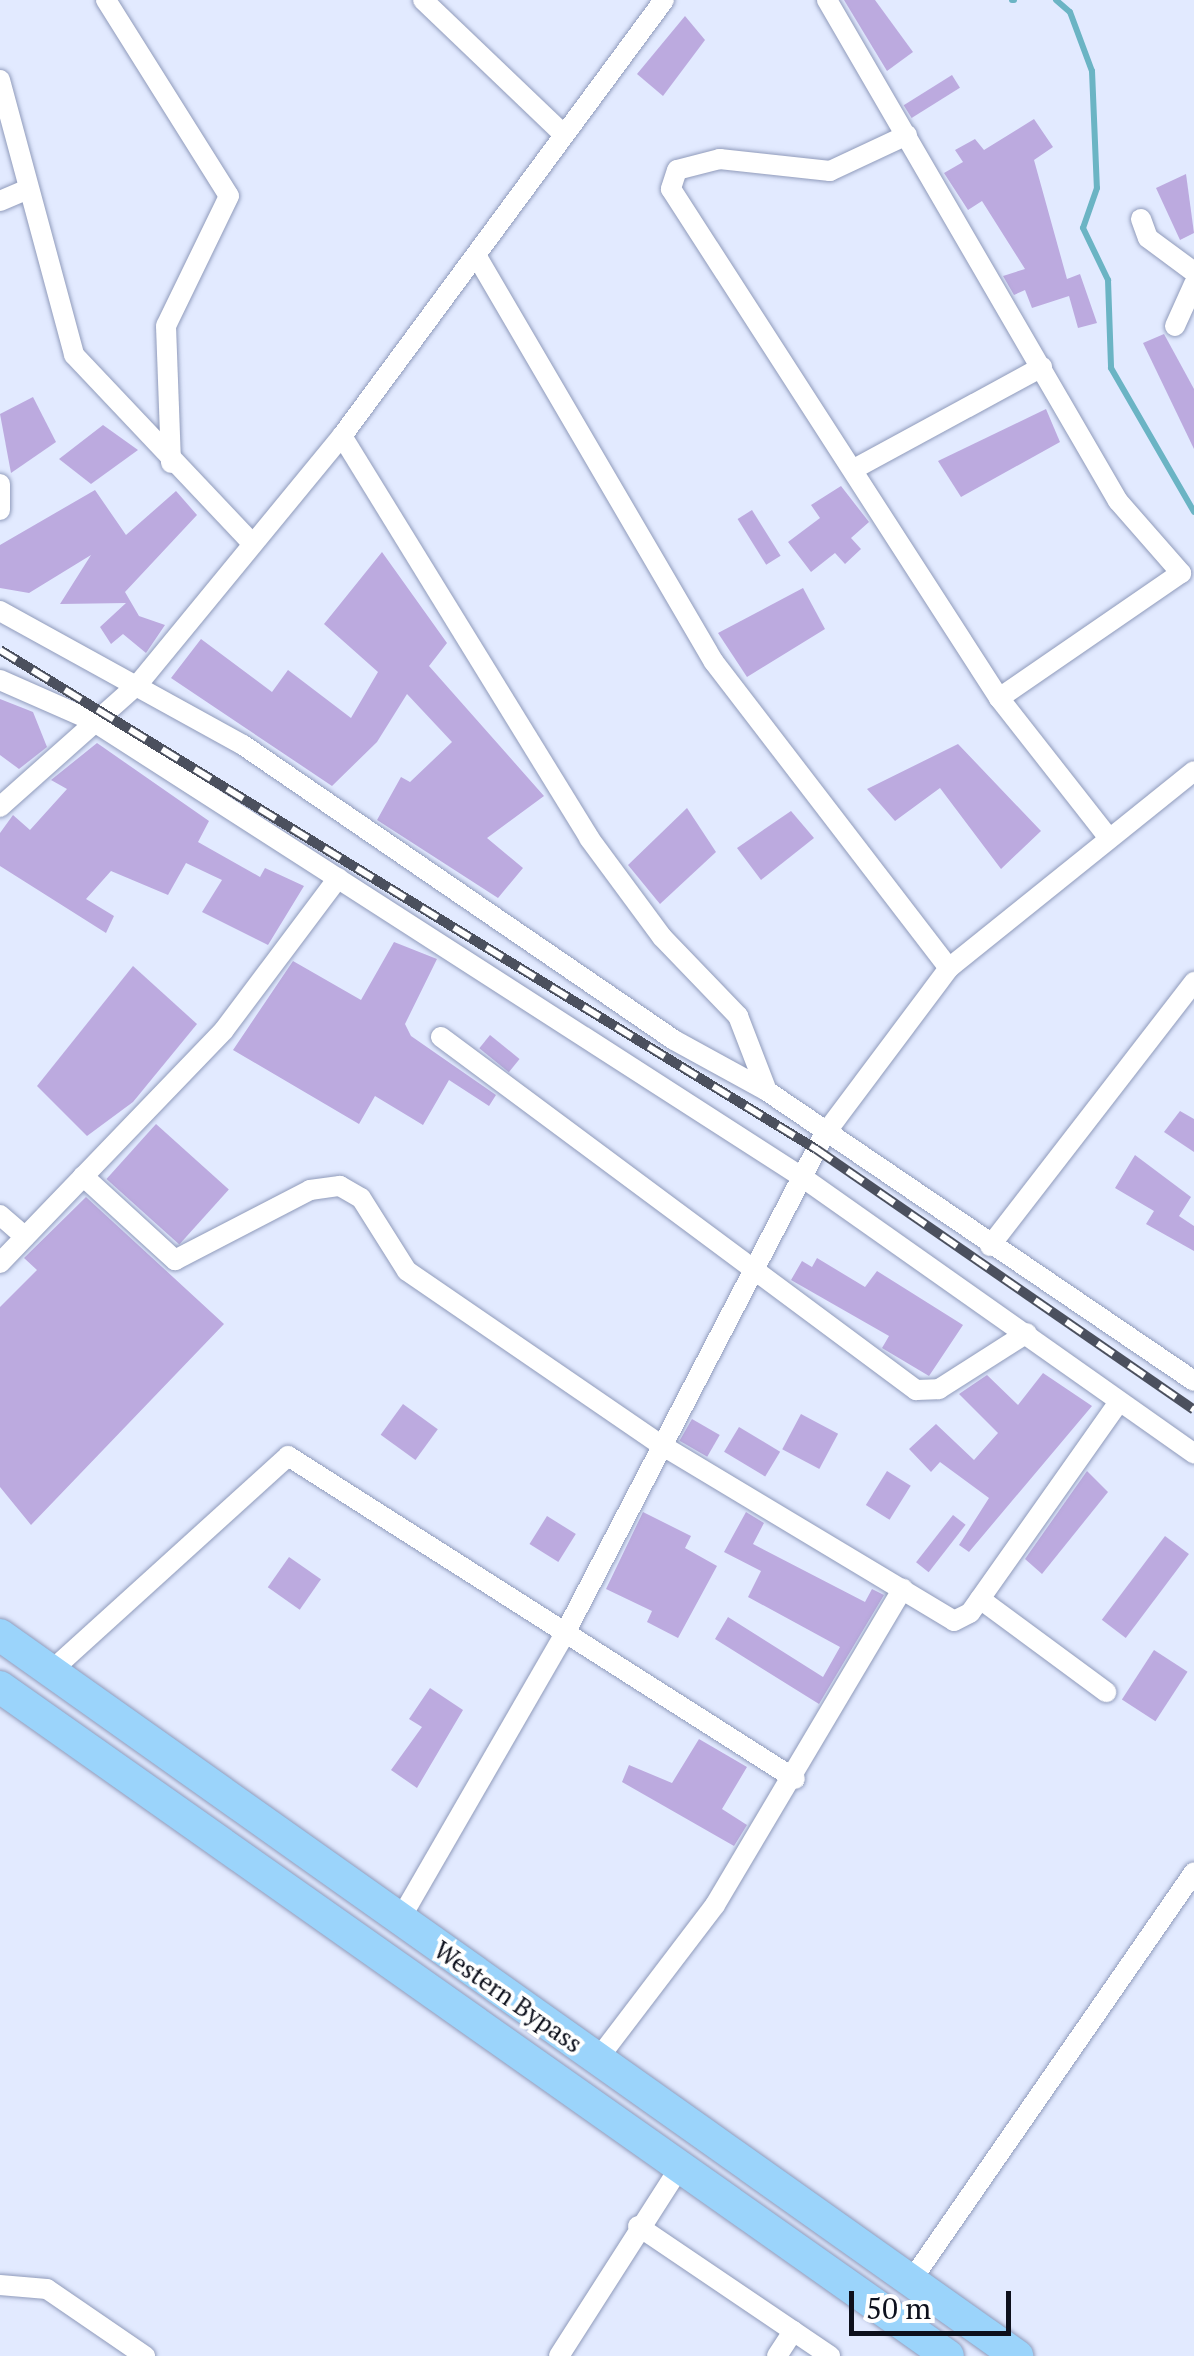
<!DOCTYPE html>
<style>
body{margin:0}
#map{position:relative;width:1194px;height:2356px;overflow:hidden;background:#e2eaff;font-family:"PT Serif",serif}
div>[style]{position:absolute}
.stream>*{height:6px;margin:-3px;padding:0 3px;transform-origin:3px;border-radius:3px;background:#6bb4c4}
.building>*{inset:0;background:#bcaadf;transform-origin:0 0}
.roads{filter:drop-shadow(0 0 2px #909bbb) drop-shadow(0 0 2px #909bbb)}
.minor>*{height:20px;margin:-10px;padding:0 10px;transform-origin:10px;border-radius:10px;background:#fff}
.primary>*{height:32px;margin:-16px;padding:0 16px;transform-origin:16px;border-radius:16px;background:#9bd4fb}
.rail>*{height:10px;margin-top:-5px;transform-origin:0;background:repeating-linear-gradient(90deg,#fff 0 19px,#4b505e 0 38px);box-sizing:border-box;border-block:2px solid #4b505e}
span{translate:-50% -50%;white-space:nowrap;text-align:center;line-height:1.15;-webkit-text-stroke:8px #fff;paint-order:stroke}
.street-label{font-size:25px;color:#0d101c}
.scale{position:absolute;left:849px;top:2291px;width:162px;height:45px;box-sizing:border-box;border:5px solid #0d101c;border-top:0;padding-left:12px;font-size:30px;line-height:35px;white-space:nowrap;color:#0d101c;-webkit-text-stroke:8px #fff;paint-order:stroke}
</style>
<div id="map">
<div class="stream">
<div style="left:1012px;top:0;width:2px"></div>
<div style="left:1056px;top:0;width:18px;rotate:41deg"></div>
<div style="left:1070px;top:12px;width:63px;rotate:69.6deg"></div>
<div style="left:1092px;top:71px;width:117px;rotate:87.6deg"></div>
<div style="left:1097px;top:188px;width:42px;rotate:109.3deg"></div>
<div style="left:1083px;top:228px;width:58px;rotate:64.3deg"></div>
<div style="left:1108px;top:280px;width:88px;rotate:88deg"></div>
<div style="left:1111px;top:368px;width:166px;rotate:60deg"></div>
</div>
<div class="building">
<div style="clip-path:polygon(844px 0,875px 0,913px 52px,887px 71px)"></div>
<div style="clip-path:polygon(685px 16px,705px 40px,663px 96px,637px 74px)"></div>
<div style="left:952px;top:75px;width:15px;height:57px;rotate:58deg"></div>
<div style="clip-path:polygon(1034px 119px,1053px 147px,1034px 160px,1067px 279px,1080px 274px,1097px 323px,1078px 328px,1069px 296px,1032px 308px,1025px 290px,1014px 295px,1003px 276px,1025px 269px,982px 201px,968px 210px,944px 173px,963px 162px,955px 150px,975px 139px,984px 150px)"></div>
<div style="clip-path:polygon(1186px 174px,1194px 233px,1180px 240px,1156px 188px)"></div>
<div style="clip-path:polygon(1164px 334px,1194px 389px,1194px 449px,1143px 343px)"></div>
<div style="clip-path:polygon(33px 397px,56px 442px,11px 473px,0 414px)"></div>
<div style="clip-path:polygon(1046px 409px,1060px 442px,961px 497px,938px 461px)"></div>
<div style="clip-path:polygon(103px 425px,138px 450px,91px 484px,59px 459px)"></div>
<div style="clip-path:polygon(841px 486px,869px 522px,851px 538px,861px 549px,845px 564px,835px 553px,811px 572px,788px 542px,820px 518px,811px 505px)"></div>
<div style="clip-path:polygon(95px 490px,126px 535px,176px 491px,197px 515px,125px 592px,139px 616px,165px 625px,146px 653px,123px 634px,111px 644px,100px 627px,126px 603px,60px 604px,91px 555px,29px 593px,0 588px,0 545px)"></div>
<div style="left:752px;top:510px;width:54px;height:17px;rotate:58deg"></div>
<div style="clip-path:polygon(382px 552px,447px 643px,429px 666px,544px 796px,487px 838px,523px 868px,498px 898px,377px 820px,401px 777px,410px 782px,452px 742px,407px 694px,377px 742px,332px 786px,171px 678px,201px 639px,272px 692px,288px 670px,351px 718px,378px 672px,324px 624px)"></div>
<div style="clip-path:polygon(803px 588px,825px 629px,747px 677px,718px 633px)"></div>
<div style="clip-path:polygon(0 699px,33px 712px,47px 747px,19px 769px,0 755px)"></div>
<div style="clip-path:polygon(97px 743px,209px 821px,198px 842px,260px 877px,265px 868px,304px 886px,268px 945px,202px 912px,222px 880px,186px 863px,168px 895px,111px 871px,86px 899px,114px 916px,106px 933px,0 866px,0 833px,13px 815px,30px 830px,67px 789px,51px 780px)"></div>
<div style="clip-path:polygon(958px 744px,1041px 831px,1001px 869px,940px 788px,895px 821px,867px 789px)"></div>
<div style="clip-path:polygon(687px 808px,716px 852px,660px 904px,628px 865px)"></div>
<div style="clip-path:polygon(791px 811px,814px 838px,761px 880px,737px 848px)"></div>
<div style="clip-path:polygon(394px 942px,437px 959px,405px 1024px,411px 1036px,496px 1095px,489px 1106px,449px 1080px,423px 1125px,375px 1096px,359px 1124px,233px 1050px,293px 961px,361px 1000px)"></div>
<div style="clip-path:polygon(133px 966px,197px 1024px,133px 1102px,87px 1136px,37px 1086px)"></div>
<div style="left:490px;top:1035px;width:38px;height:17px;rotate:39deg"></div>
<div style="clip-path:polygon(1180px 1111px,1194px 1119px,1194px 1152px,1164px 1132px)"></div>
<div style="left:156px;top:1124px;width:98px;height:74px;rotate:42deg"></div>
<div style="clip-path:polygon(1135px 1155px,1191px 1197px,1179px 1216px,1194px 1226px,1194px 1251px,1146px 1224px,1154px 1211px,1115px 1188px)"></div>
<div style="clip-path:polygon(86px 1197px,224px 1324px,31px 1525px,0 1487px,0 1307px,37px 1270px,24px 1258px)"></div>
<div style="clip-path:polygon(817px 1258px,865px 1287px,877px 1271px,963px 1325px,929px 1376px,882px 1348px,889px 1336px,791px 1280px,802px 1261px,812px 1267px)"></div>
<div style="clip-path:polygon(1043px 1373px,1092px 1406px,969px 1552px,959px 1545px,989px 1498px,940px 1462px,931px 1472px,909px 1449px,936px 1424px,974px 1460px,998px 1433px,959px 1394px,987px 1375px,1018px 1405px)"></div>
<div style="left:403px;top:1404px;width:43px;height:38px;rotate:36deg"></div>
<div style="left:801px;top:1414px;width:42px;height:40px;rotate:28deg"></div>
<div style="left:692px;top:1419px;width:32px;height:25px;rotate:30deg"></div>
<div style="left:739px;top:1427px;width:48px;height:29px;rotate:31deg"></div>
<div style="left:887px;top:1471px;width:28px;height:40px;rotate:32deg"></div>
<div style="clip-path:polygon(1087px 1471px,1108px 1492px,1042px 1574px,1025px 1559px)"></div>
<div style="clip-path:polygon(643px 1512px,691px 1536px,685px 1548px,717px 1566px,678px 1638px,647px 1622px,652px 1611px,606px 1589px)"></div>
<div style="clip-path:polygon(746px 1512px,764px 1523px,753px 1544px,865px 1602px,872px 1589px,884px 1595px,819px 1704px,715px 1639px,728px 1617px,823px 1677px,840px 1647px,748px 1597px,761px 1571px,724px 1552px)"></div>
<div style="left:953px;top:1515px;width:16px;height:60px;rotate:38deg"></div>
<div style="left:547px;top:1516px;width:34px;height:33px;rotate:32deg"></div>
<div style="left:1165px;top:1536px;width:30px;height:105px;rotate:37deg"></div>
<div style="left:289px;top:1557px;width:39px;height:37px;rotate:35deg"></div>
<div style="left:1154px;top:1650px;width:40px;height:59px;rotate:33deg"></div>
<div style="clip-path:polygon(430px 1688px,463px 1710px,417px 1788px,391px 1770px,422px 1727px,409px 1719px)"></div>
<div style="clip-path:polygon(699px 1739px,747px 1767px,722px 1809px,747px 1825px,734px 1846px,622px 1782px,629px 1765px,672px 1783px)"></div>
</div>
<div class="roads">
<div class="minor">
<div style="left:106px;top:0;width:231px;rotate:57.9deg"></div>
<div style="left:229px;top:196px;width:144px;rotate:115.9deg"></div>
<div style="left:166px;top:326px;width:137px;rotate:87.9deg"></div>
<div style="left:423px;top:0;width:190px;rotate:43.7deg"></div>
<div style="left:827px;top:0;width:579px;rotate:59.85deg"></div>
<div style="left:1118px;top:501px;width:96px;rotate:48.8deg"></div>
<div style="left:1181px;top:573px;width:221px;rotate:145.5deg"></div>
<div style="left:0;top:80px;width:285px;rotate:74.9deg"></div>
<div style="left:74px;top:355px;width:259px;rotate:46.6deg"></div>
<div style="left:907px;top:135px;width:85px;rotate:154.9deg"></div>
<div style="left:830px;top:171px;width:111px;rotate:-173.8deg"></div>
<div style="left:720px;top:159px;width:44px;rotate:165.7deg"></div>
<div style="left:677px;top:170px;width:20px;rotate:108deg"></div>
<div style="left:671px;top:189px;width:606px;rotate:57.2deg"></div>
<div style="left:999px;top:698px;width:177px;rotate:51.9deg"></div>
<div style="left:0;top:201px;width:28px;rotate:-23deg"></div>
<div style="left:1141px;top:219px;width:20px;rotate:70deg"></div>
<div style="left:1148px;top:238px;width:57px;rotate:36.5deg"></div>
<div style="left:476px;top:255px;width:471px;rotate:59.7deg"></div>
<div style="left:714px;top:662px;width:386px;rotate:52.5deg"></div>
<div style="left:1175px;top:326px;width:46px;rotate:-65.7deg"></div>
<div style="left:342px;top:436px;width:472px;rotate:58.4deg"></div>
<div style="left:589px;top:838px;width:123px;rotate:53.6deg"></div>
<div style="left:662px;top:937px;width:110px;rotate:46.1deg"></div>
<div style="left:738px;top:1016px;width:80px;rotate:68.9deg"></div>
<div style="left:767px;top:1091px;width:516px;rotate:34.18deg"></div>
<div style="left:854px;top:469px;width:214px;rotate:-28.5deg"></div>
<div style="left:0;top:484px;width:26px;rotate:90deg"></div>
<div style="left:0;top:611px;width:277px;rotate:28.9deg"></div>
<div style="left:243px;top:745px;width:522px;rotate:34.39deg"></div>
<div style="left:674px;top:1040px;width:106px;rotate:28.7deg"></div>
<div style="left:0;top:680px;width:102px;rotate:23.8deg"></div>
<div style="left:93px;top:721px;width:843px;rotate:32.75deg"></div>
<div style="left:802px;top:1177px;width:480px;rotate:35.2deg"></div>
<div style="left:0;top:807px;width:186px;rotate:-41.7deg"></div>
<div style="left:139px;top:683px;width:320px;rotate:-50.6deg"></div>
<div style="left:342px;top:436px;width:542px;rotate:-53.55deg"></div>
<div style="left:441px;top:1037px;width:592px;rotate:36.62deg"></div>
<div style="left:916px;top:1390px;width:23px;rotate:-2deg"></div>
<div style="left:939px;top:1389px;width:104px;rotate:-32.5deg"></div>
<div style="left:83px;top:1176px;width:125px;rotate:42.4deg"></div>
<div style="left:175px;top:1260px;width:152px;rotate:-27.4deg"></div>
<div style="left:310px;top:1190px;width:30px;rotate:-8deg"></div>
<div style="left:340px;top:1186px;width:24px;rotate:30deg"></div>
<div style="left:361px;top:1198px;width:86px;rotate:57.8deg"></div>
<div style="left:407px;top:1271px;width:304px;rotate:34.4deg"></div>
<div style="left:658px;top:1443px;width:345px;rotate:31deg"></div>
<div style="left:954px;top:1621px;width:18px;rotate:-27deg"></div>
<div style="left:970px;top:1613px;width:258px;rotate:-54.8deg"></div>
<div style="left:0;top:1215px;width:33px;rotate:41deg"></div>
<div style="left:990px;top:1246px;width:334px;rotate:-52.3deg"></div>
<div style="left:0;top:1263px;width:323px;rotate:-46.1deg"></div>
<div style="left:224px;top:1030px;width:190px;rotate:-53.1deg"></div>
<div style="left:980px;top:1599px;width:157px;rotate:36.4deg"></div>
<div style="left:51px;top:1671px;width:320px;rotate:-42.2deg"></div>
<div style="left:288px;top:1456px;width:601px;rotate:32.5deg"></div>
<div style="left:399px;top:1921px;width:328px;rotate:-60deg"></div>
<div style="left:563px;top:1637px;width:566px;rotate:-62.53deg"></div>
<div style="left:824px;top:1135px;width:209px;rotate:-53.2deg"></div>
<div style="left:949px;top:968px;width:314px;rotate:-38.8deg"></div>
<div style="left:597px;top:2060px;width:195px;rotate:-52.7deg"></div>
<div style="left:715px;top:1905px;width:368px;rotate:-59.3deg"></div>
<div style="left:638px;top:2226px;width:232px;rotate:34.1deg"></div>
<div style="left:911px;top:2281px;width:497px;rotate:-55.3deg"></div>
<div style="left:0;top:2285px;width:47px;rotate:4.9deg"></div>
<div style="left:47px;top:2289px;width:119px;rotate:34.4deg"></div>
<div style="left:559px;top:2356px;width:224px;rotate:-57.4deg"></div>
<div style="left:777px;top:2356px;width:30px;rotate:-57deg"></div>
</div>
<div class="primary">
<div style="left:0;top:1635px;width:1247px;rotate:35.33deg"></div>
<div style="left:0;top:1687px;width:1160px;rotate:35.21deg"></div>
</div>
</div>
<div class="rail">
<div style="left:0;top:650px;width:956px;rotate:31.45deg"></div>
<div style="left:816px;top:1149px;width:459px;rotate:34.6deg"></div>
</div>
<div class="street-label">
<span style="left:508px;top:1997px;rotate:35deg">Western Bypass</span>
</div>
<div class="scale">50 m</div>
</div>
